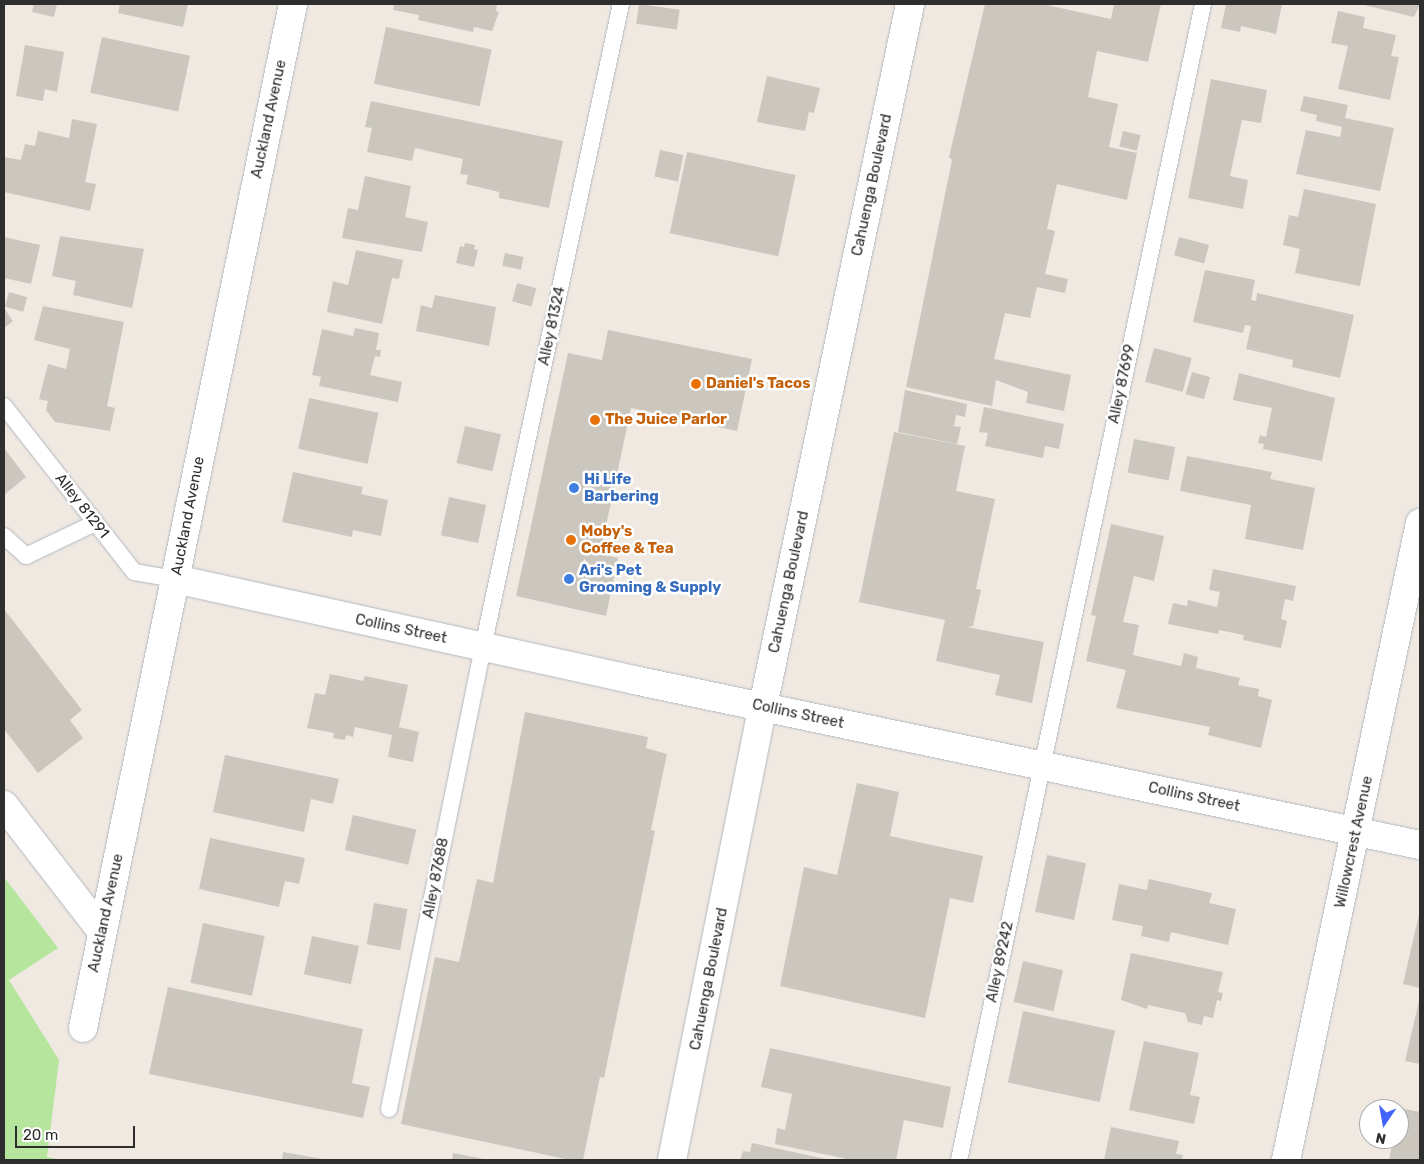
<!DOCTYPE html>
<style>
body{margin:0}
#map{position:relative;width:1424px;height:1164px;overflow:hidden;background:#efe9e1;font-family:Rubik,sans-serif}
div>[style]{position:absolute}
.green>*{inset:0;background:#b6e59e}
.building>*{inset:0;background:#cbc7bf;transform-origin:0 0}
.roads{filter:drop-shadow(0 0 1px #b4b7c1) drop-shadow(0 0 1px #b4b7c1)}
.lane>*{height:16px;margin:-8px;padding:0 8px;transform-origin:8px;border-radius:8px;background:#fff}
.street>*{height:28px;margin:-14px;padding:0 14px;transform-origin:14px;border-radius:14px;background:#fff}
.secondary>*{height:28px;margin:-14px;padding:0 14px;transform-origin:14px;border-radius:14px;background:#fff}
.dots>*{width:14px;height:14px;translate:-50% -50%;box-sizing:border-box;border:2px solid #fff;border-radius:50%}
span{translate:-50% -50%;white-space:nowrap;text-align:center;line-height:1.15;-webkit-text-stroke:5px #fff;paint-order:stroke}
.street-label{font-size:15px;color:#2e2e2e}
.food-label{font-size:15px;color:#c56008;font-weight:700}
.left{translate:0 -50%;text-align:left}
.shop-label{font-size:15px;color:#366cbe;font-weight:700}
.frame{position:absolute;inset:0;border:5px solid #2e2e2e;pointer-events:none}
.north{position:absolute;left:1359px;top:1099px;width:50px;height:50px;box-sizing:border-box;background:#fff;border:1px solid #ababab;border-radius:50%;rotate:192deg;font-size:14px;font-weight:700;line-height:20px;text-align:center;color:#2e2e2e}
.north::after{content:'';display:block;margin:auto;width:18px;height:22px;background:#4264fb;clip-path:polygon(50% 0,100% 100%,50% 72%,0 100%)}
.scale{position:absolute;left:15px;top:1126px;width:120px;height:22px;box-sizing:border-box;border:2px solid #2e2e2e;border-top:0;padding-left:6px;font-size:15px;line-height:18px;white-space:nowrap;color:#2e2e2e;-webkit-text-stroke:4px #fff;paint-order:stroke}
</style>
<div id="map">
<div class="green">
<div style="clip-path:polygon(4px 877px,58px 948px,9px 980px,59px 1060px,47px 1157px,62px 1160px,4px 1160px)"></div>
</div>
<div class="building">
<div style="clip-path:polygon(34px 4px,57px 4px,54px 17px,32px 12px)"></div>
<div style="clip-path:polygon(120px 4px,188px 4px,183px 27px,118px 13px)"></div>
<div style="clip-path:polygon(394px 4px,497px 4px,496px 11px,499px 12px,492px 31px,474px 27px,473px 32px,418px 20px,419px 15px,393px 10px)"></div>
<div style="left:639px;top:4px;width:41px;height:20px;rotate:8deg"></div>
<div style="clip-path:polygon(985px 4px,1042px 4px,1111px 19px,1114px 4px,1161px 4px,1148px 62px,1097px 51px,1088px 97px,1118px 104px,1109px 147px,1137px 153px,1127px 200px,1057px 184px,1047px 229px,1055px 231px,1045px 274px,1068px 279px,1065px 293px,1037px 287px,1030px 318px,1005px 313px,994px 359px,1071px 375px,1064px 411px,1026px 403px,1028px 392px,996px 380px,992px 406px,906px 387px,952px 160px,949px 157px)"></div>
<div style="clip-path:polygon(1226px 4px,1282px 4px,1276px 34px,1241px 26px,1240px 32px,1221px 28px)"></div>
<div style="clip-path:polygon(1360px 4px,1420px 4px,1414px 17px)"></div>
<div style="clip-path:polygon(1338px 11px,1365px 17px,1363px 28px,1396px 35px,1391px 56px,1399px 57px,1390px 100px,1338px 89px,1348px 46px,1331px 43px)"></div>
<div style="left:386px;top:27px;width:108px;height:58px;rotate:12deg"></div>
<div style="left:102px;top:37px;width:90px;height:57px;rotate:12deg"></div>
<div style="clip-path:polygon(25px 45px,64px 52px,57px 92px,45px 89px,43px 101px,16px 96px)"></div>
<div style="clip-path:polygon(767px 76px,820px 88px,814px 113px,809px 112px,805px 131px,757px 122px)"></div>
<div style="clip-path:polygon(1211px 79px,1267px 90px,1261px 123px,1242px 120px,1230px 176px,1248px 180px,1243px 209px,1188px 198px)"></div>
<div style="clip-path:polygon(1304px 96px,1348px 105px,1345px 118px,1394px 128px,1380px 191px,1296px 174px,1306px 130px,1340px 137px,1342px 127px,1316px 121px,1317px 115px,1300px 111px)"></div>
<div style="clip-path:polygon(371px 101px,563px 141px,549px 208px,499px 198px,499px 192px,466px 184px,468px 175px,460px 174px,463px 159px,415px 148px,412px 161px,367px 152px,372px 128px,365px 127px)"></div>
<div style="clip-path:polygon(72px 119px,97px 124px,85px 182px,96px 184px,90px 211px,4px 192px,4px 157px,21px 160px,25px 144px,35px 146px,38px 131px,69px 138px)"></div>
<div style="left:1123px;top:131px;width:18px;height:16px;rotate:13deg"></div>
<div style="left:660px;top:150px;width:24px;height:27px;rotate:12deg"></div>
<div style="left:687px;top:152px;width:111px;height:83px;rotate:12deg"></div>
<div style="clip-path:polygon(365px 176px,411px 186px,405px 217px,428px 222px,422px 252px,342px 238px,348px 208px,358px 210px)"></div>
<div style="clip-path:polygon(1304px 189px,1376px 204px,1360px 286px,1295px 273px,1300px 249px,1283px 245px,1289px 215px,1298px 217px)"></div>
<div style="clip-path:polygon(60px 236px,144px 249px,132px 308px,73px 295px,76px 281px,52px 276px)"></div>
<div style="clip-path:polygon(4px 237px,40px 245px,31px 284px,4px 278px)"></div>
<div style="left:1179px;top:237px;width:31px;height:19px;rotate:15deg"></div>
<div style="clip-path:polygon(465px 243px,475px 245px,474px 249px,478px 250px,474px 267px,456px 263px,460px 246px,464px 247px)"></div>
<div style="clip-path:polygon(356px 250px,403px 260px,399px 279px,392px 278px,382px 324px,327px 312px,333px 281px,348px 285px)"></div>
<div style="left:505px;top:253px;width:19px;height:13px;rotate:12deg"></div>
<div style="clip-path:polygon(1205px 270px,1255px 280px,1251px 300px,1256px 301px,1257px 293px,1354px 315px,1340px 378px,1292px 367px,1293px 360px,1246px 349px,1251px 326px,1245px 325px,1243px 333px,1193px 322px)"></div>
<div style="left:517px;top:283px;width:20px;height:19px;rotate:15deg"></div>
<div style="left:9px;top:292px;width:19px;height:15px;rotate:16deg"></div>
<div style="clip-path:polygon(435px 295px,496px 307px,489px 346px,416px 331px,421px 305px,432px 308px)"></div>
<div style="clip-path:polygon(43px 306px,124px 322px,107px 406px,115px 408px,110px 431px,55px 422px,46px 410px,48px 401px,39px 399px,48px 364px,66px 369px,70px 349px,34px 340px)"></div>
<div style="clip-path:polygon(4px 308px,13px 321px,4px 328px)"></div>
<div style="clip-path:polygon(355px 328px,379px 333px,376px 350px,381px 350px,380px 357px,375px 356px,370px 375px,402px 382px,398px 402px,319px 386px,321px 377px,312px 375px,322px 329px,353px 336px)"></div>
<div style="clip-path:polygon(608px 330px,752px 359px,737px 431px,631px 408px,600px 554px,618px 558px,606px 616px,516px 596px,568px 353px,602px 360px)"></div>
<div style="left:1154px;top:348px;width:39px;height:35px;rotate:15deg"></div>
<div style="left:1192px;top:372px;width:19px;height:23px;rotate:16deg"></div>
<div style="clip-path:polygon(1239px 373px,1335px 398px,1322px 461px,1263px 449px,1264px 444px,1258px 443px,1260px 435px,1266px 437px,1272px 408px,1233px 400px)"></div>
<div style="clip-path:polygon(905px 390px,967px 404px,965px 417px,956px 415px,954px 426px,961px 427px,957px 444px,898px 432px)"></div>
<div style="left:309px;top:398px;width:71px;height:52px;rotate:12deg"></div>
<div style="clip-path:polygon(984px 407px,1064px 424px,1059px 449px,1045px 446px,1043px 458px,985px 446px,988px 433px,979px 432px)"></div>
<div style="left:465px;top:426px;width:37px;height:38px;rotate:13deg"></div>
<div style="clip-path:polygon(894px 432px,965px 446px,956px 491px,995px 499px,976px 589px,981px 590px,973px 626px,967px 627px,1044px 642px,1032px 703px,995px 695px,1000px 675px,936px 661px,945px 620px,859px 602px)"></div>
<div style="left:1134px;top:439px;width:42px;height:34px;rotate:11deg"></div>
<div style="clip-path:polygon(4px 448px,26px 477px,4px 495px)"></div>
<div style="clip-path:polygon(1187px 456px,1272px 472px,1270px 479px,1315px 488px,1303px 550px,1245px 539px,1251px 505px,1180px 491px)"></div>
<div style="clip-path:polygon(293px 472px,363px 487px,361px 494px,388px 500px,381px 536px,353px 530px,352px 537px,282px 522px)"></div>
<div style="left:449px;top:497px;width:38px;height:39px;rotate:12deg"></div>
<div style="clip-path:polygon(1111px 524px,1164px 536px,1154px 581px,1134px 576px,1123px 622px,1139px 625px,1133px 655px,1181px 666px,1184px 653px,1198px 657px,1196px 668px,1240px 678px,1238px 685px,1259px 689px,1258px 696px,1272px 700px,1261px 748px,1208px 735px,1210px 727px,1116px 708px,1126px 670px,1086px 661px,1096px 616px,1091px 615px)"></div>
<div style="clip-path:polygon(1213px 569px,1296px 586px,1293px 601px,1285px 599px,1281px 619px,1287px 621px,1281px 648px,1243px 640px,1244px 635px,1219px 630px,1218px 634px,1168px 624px,1173px 603px,1187px 606px,1188px 600px,1217px 607px,1220px 592px,1209px 590px)"></div>
<div style="clip-path:polygon(4px 609px,82px 710px,70px 720px,83px 738px,38px 773px,4px 729px)"></div>
<div style="clip-path:polygon(330px 674px,363px 681px,365px 676px,408px 685px,399px 727px,419px 732px,413px 762px,388px 757px,392px 735px,355px 727px,353px 737px,346px 735px,345px 740px,333px 738px,334px 733px,307px 728px,315px 693px,325px 695px)"></div>
<div style="clip-path:polygon(525px 712px,648px 737px,646px 748px,667px 754px,651px 830px,655px 831px,604px 1078px,600px 1077px,583px 1160px,570px 1160px,401px 1124px,435px 957px,459px 962px,477px 879px,493px 883px)"></div>
<div style="clip-path:polygon(225px 755px,339px 779px,333px 804px,311px 799px,304px 832px,213px 812px)"></div>
<div style="clip-path:polygon(857px 783px,899px 792px,890px 836px,983px 856px,973px 903px,950px 898px,925px 1018px,780px 986px,804px 867px,837px 875px)"></div>
<div style="left:353px;top:815px;width:65px;height:36px;rotate:13deg"></div>
<div style="clip-path:polygon(210px 838px,305px 858px,299px 884px,285px 881px,279px 907px,199px 889px)"></div>
<div style="left:1047px;top:855px;width:40px;height:58px;rotate:12deg"></div>
<div style="clip-path:polygon(1149px 879px,1212px 893px,1209px 903px,1236px 909px,1228px 945px,1171px 932px,1169px 942px,1141px 936px,1143px 926px,1112px 920px,1119px 884px,1147px 890px)"></div>
<div style="left:374px;top:903px;width:34px;height:42px;rotate:10deg"></div>
<div style="clip-path:polygon(1420px 910px,1420px 988px,1403px 984px)"></div>
<div style="left:203px;top:923px;width:63px;height:61px;rotate:12deg"></div>
<div style="left:312px;top:936px;width:48px;height:39px;rotate:12deg"></div>
<div style="clip-path:polygon(1131px 953px,1223px 972px,1218px 992px,1223px 993px,1221px 1001px,1217px 1000px,1213px 1018px,1204px 1016px,1202px 1025px,1188px 1022px,1185px 1013px,1148px 1005px,1147px 1009px,1121px 1000px)"></div>
<div style="left:1023px;top:961px;width:41px;height:42px;rotate:13deg"></div>
<div style="clip-path:polygon(168px 987px,363px 1029px,352px 1083px,370px 1087px,363px 1118px,149px 1074px)"></div>
<div style="clip-path:polygon(1419px 1001px,1420px 1001px,1420px 1064px,1405px 1061px)"></div>
<div style="left:1023px;top:1011px;width:94px;height:73px;rotate:12deg"></div>
<div style="clip-path:polygon(1144px 1041px,1199px 1053px,1190px 1095px,1200px 1097px,1194px 1124px,1129px 1110px)"></div>
<div style="clip-path:polygon(770px 1048px,951px 1087px,943px 1128px,904px 1120px,896px 1160px,852px 1160px,775px 1144px,777px 1128px,785px 1130px,792px 1094px,761px 1087px)"></div>
<div style="clip-path:polygon(1400px 1108px,1420px 1112px,1420px 1160px,1389px 1160px,1393px 1139px,1399px 1139px)"></div>
<div style="clip-path:polygon(1111px 1127px,1179px 1141px,1176px 1154px,1183px 1155px,1182px 1160px,1104px 1160px)"></div>
<div style="clip-path:polygon(752px 1143px,826px 1159px,826px 1160px,740px 1160px,743px 1151px,750px 1152px)"></div>
<div style="clip-path:polygon(283px 1152px,323px 1159px,323px 1160px,282px 1160px)"></div>
<div style="clip-path:polygon(453px 1153px,484px 1159px,484px 1160px,452px 1160px)"></div>
</div>
<div class="roads">
<div class="lane">
<div style="left:4px;top:406px;width:211px;rotate:51.9deg"></div>
<div style="left:134px;top:572px;width:42px;rotate:9.7deg"></div>
<div style="left:4px;top:536px;width:30px;rotate:42deg"></div>
<div style="left:26px;top:556px;width:76px;rotate:-25.6deg"></div>
<div style="left:389px;top:1109px;width:471px;rotate:-78.5deg"></div>
<div style="left:483px;top:647px;width:658px;rotate:-77.89deg"></div>
<div style="left:959px;top:1160px;width:1181px;rotate:-78.08deg"></div>
</div>
<div class="street">
<div style="left:175px;top:579px;width:470px;rotate:12.4deg"></div>
<div style="left:634px;top:680px;width:803px;rotate:11.86deg"></div>
<div style="left:4px;top:805px;width:160px;rotate:52.3deg"></div>
<div style="left:83px;top:1028px;width:1045px;rotate:-78.41deg"></div>
<div style="left:1286px;top:1160px;width:651px;rotate:-78.12deg"></div>
</div>
<div class="secondary">
<div style="left:672px;top:1160px;width:463px;rotate:-78.7deg"></div>
<div style="left:763px;top:706px;width:717px;rotate:-78.17deg"></div>
</div>
</div>
<div class="dots">
<div style="left:696px;top:384px;background:#e8710a"></div>
<div style="left:595px;top:420px;background:#e8710a"></div>
<div style="left:574px;top:488px;background:#3f7fe0"></div>
<div style="left:571px;top:540px;background:#e8710a"></div>
<div style="left:569px;top:579px;background:#3f7fe0"></div>
</div>
<div class="street-label">
<span style="left:269px;top:119px;rotate:-78deg">Auckland Avenue</span>
<span style="left:872px;top:185px;rotate:-78deg">Cahuenga Boulevard</span>
<span style="left:552px;top:326px;rotate:-78deg">Alley 81324</span>
<span style="left:1122px;top:384px;rotate:-78deg">Alley 87699</span>
<span style="left:82px;top:506px;rotate:52deg">Alley 81291</span>
<span style="left:188px;top:516px;rotate:-79deg">Auckland Avenue</span>
<span style="left:789px;top:582px;rotate:-78deg">Cahuenga Boulevard</span>
<span style="left:401px;top:629px;rotate:12deg">Collins Street</span>
<span style="left:798px;top:714px;rotate:12deg">Collins Street</span>
<span style="left:1194px;top:797px;rotate:12deg">Collins Street</span>
<span style="left:1354px;top:842px;rotate:-78deg">Willowcrest Avenue</span>
<span style="left:436px;top:878px;rotate:-79deg">Alley 87688</span>
<span style="left:106px;top:913px;rotate:-78deg">Auckland Avenue</span>
<span style="left:1000px;top:962px;rotate:-78deg">Alley 89242</span>
<span style="left:709px;top:979px;rotate:-79deg">Cahuenga Boulevard</span>
</div>
<div class="food-label">
<span class="left" style="left:706px;top:384px">Daniel's Tacos</span>
<span class="left" style="left:605px;top:420px">The Juice Parlor</span>
<span class="left" style="left:581px;top:540px">Moby's<br>Coffee &amp; Tea</span>
</div>
<div class="shop-label">
<span class="left" style="left:584px;top:488px">Hi Life<br>Barbering</span>
<span class="left" style="left:579px;top:579px">Ari's Pet<br>Grooming &amp; Supply</span>
</div>
<div class="frame"></div>
<div class="north">N</div>
<div class="scale">20 m</div>
</div>
